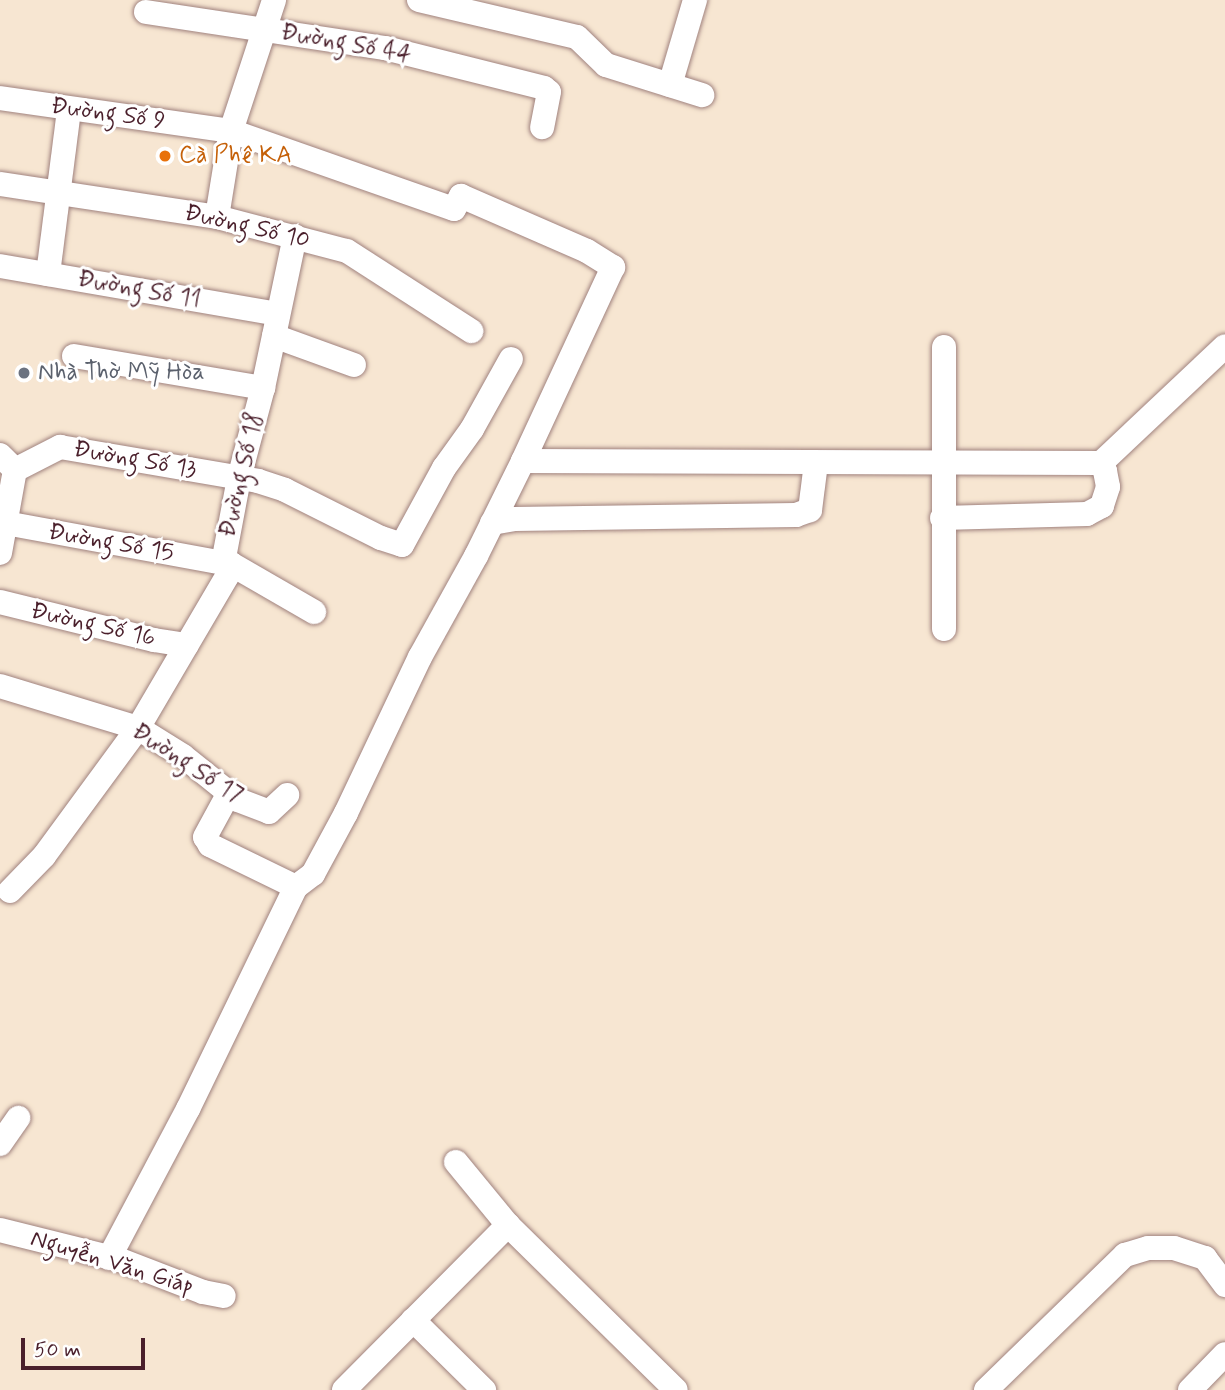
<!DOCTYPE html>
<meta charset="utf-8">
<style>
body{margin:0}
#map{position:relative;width:1225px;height:1390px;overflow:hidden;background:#f7e6d2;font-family:Mynerve,sans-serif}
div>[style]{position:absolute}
.roads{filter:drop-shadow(0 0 2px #a0827e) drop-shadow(0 0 2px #a0827e)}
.minor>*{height:24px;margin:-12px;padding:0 12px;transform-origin:12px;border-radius:12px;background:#fff}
.dots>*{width:19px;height:19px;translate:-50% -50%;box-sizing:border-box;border:4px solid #fff;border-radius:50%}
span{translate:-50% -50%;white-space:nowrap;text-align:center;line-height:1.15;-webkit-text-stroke:6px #fff;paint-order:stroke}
.street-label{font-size:24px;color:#4a1f2b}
.food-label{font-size:24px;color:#c56008}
.left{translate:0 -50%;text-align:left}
.worship-label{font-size:24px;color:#5b616d}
.scale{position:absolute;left:21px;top:1338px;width:124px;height:32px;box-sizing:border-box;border:4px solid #4a1f2b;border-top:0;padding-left:9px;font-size:21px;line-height:24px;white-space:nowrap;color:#4a1f2b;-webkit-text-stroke:5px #fff;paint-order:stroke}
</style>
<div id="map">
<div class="roads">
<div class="minor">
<div style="left:419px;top:0;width:162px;rotate:13.2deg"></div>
<div style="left:577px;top:37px;width:40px;rotate:44deg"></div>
<div style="left:606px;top:65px;width:101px;rotate:17.4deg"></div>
<div style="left:146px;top:12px;width:242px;rotate:8.6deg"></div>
<div style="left:385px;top:48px;width:164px;rotate:14.1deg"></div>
<div style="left:544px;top:88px;width:6px;rotate:39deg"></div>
<div style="left:549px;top:92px;width:36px;rotate:101deg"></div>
<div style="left:670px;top:85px;width:89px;rotate:-73.6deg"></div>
<div style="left:0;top:98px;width:233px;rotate:8.1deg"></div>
<div style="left:231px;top:131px;width:236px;rotate:19.3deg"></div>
<div style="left:454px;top:209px;width:15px;rotate:-62deg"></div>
<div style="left:461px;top:196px;width:137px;rotate:23.6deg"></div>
<div style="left:587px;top:251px;width:31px;rotate:32deg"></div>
<div style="left:613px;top:267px;width:214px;rotate:114.9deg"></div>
<div style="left:523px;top:461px;width:106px;rotate:116.3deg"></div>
<div style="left:476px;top:556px;width:115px;rotate:119deg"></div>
<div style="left:420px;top:657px;width:173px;rotate:115.4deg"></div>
<div style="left:346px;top:813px;width:69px;rotate:118.4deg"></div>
<div style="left:313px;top:874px;width:21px;rotate:143deg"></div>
<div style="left:0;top:184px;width:219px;rotate:8.6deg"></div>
<div style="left:217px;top:217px;width:134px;rotate:14.7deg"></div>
<div style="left:347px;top:251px;width:148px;rotate:32.8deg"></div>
<div style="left:217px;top:217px;width:87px;rotate:-80.8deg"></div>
<div style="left:231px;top:131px;width:138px;rotate:-71.8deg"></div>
<div style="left:0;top:266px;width:282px;rotate:9.8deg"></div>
<div style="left:48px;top:274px;width:166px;rotate:-82.7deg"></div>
<div style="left:274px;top:336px;width:85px;rotate:19.9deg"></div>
<div style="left:74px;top:356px;width:192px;rotate:9.6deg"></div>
<div style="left:0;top:455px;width:21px;rotate:45deg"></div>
<div style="left:15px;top:470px;width:51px;rotate:-27.1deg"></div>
<div style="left:60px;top:447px;width:201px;rotate:9.7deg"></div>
<div style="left:258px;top:481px;width:28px;rotate:18deg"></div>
<div style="left:285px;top:490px;width:107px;rotate:26.6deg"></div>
<div style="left:381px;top:538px;width:22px;rotate:18deg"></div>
<div style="left:402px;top:545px;width:88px;rotate:-61.4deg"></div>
<div style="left:444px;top:468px;width:48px;rotate:-54.3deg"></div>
<div style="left:472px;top:429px;width:80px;rotate:-60.9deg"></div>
<div style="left:523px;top:461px;width:578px;rotate:0.2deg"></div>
<div style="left:1101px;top:463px;width:9px;rotate:63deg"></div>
<div style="left:1105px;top:471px;width:16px;rotate:79deg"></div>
<div style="left:1108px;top:487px;width:20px;rotate:108deg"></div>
<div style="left:1102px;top:506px;width:17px;rotate:152deg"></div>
<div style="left:1087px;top:514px;width:145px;rotate:178.4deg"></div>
<div style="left:1101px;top:463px;width:170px;rotate:-43.3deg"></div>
<div style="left:0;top:522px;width:227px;rotate:10.4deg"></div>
<div style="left:492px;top:523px;width:22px;rotate:-10deg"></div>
<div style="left:514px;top:519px;width:282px;rotate:-0.8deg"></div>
<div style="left:796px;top:515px;width:15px;rotate:-20deg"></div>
<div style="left:810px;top:510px;width:47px;rotate:-82.7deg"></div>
<div style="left:0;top:553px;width:84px;rotate:-79.8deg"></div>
<div style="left:231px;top:564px;width:96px;rotate:30deg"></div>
<div style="left:0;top:602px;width:159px;rotate:13.9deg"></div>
<div style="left:154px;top:640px;width:33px;rotate:9deg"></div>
<div style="left:944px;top:629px;width:282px;rotate:-90deg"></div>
<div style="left:0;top:686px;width:144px;rotate:16.9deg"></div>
<div style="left:138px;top:728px;width:53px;rotate:31.9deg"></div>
<div style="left:183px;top:756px;width:70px;rotate:38.7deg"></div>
<div style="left:238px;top:800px;width:33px;rotate:21deg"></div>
<div style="left:269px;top:812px;width:25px;rotate:-43deg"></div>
<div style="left:10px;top:891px;width:49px;rotate:-45.8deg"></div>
<div style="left:44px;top:856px;width:159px;rotate:-53.7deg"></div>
<div style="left:138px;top:728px;width:176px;rotate:-59.6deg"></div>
<div style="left:227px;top:576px;width:13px;rotate:-72deg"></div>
<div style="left:231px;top:564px;width:8px;rotate:-173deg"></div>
<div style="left:223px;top:563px;width:86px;rotate:-79.3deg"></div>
<div style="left:239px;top:478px;width:93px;rotate:-75.1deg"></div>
<div style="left:263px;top:388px;width:155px;rotate:-78.1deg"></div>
<div style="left:0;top:1144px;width:32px;rotate:-55deg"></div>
<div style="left:456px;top:1162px;width:82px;rotate:50.5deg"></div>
<div style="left:508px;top:1225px;width:235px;rotate:44.5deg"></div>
<div style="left:0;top:1230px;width:124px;rotate:14deg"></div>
<div style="left:120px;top:1260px;width:89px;rotate:21.1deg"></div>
<div style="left:203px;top:1292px;width:21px;rotate:11deg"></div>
<div style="left:109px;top:1258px;width:169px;rotate:-62.1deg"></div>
<div style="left:188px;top:1109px;width:247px;rotate:-64.1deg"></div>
<div style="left:296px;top:887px;width:96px;rotate:-154deg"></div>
<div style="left:210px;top:845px;width:9px;rotate:-122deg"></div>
<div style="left:205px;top:837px;width:50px;rotate:-61.4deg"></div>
<div style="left:413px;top:1320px;width:100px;rotate:44.6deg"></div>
<div style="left:344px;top:1390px;width:233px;rotate:-45.2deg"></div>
<div style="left:986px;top:1390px;width:194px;rotate:-44.2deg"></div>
<div style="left:1125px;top:1255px;width:24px;rotate:-17deg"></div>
<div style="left:1148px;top:1248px;width:26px"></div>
<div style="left:1174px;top:1248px;width:33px;rotate:18deg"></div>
<div style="left:1205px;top:1258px;width:34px;rotate:53deg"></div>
<div style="left:1190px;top:1390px;width:50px;rotate:-45.8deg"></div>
</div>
</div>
<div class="dots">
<div style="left:165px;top:156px;background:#e8710a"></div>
<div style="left:24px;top:373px;background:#6b7280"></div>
</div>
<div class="street-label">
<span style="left:346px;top:44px;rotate:10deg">Đường Số 44</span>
<span style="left:108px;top:114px;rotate:8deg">Đường Số 9</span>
<span style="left:247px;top:227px;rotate:13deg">Đường Số 10</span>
<span style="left:139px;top:290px;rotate:10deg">Đường Số 11</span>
<span style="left:135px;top:460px;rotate:10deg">Đường Số 13</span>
<span style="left:242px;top:475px;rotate:-77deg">Đường Số 18</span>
<span style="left:111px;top:543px;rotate:10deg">Đường Số 15</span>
<span style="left:93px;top:625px;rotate:13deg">Đường Số 16</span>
<span style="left:187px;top:764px;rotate:33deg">Đường Số 17</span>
<span style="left:112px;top:1263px;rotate:17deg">Nguyễn Văn Giáp</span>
</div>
<div class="food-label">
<span class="left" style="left:179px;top:156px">Cà Phê KA</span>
</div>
<div class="worship-label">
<span class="left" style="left:38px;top:373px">Nhà Thờ Mỹ Hòa</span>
</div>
<div class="scale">50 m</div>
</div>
